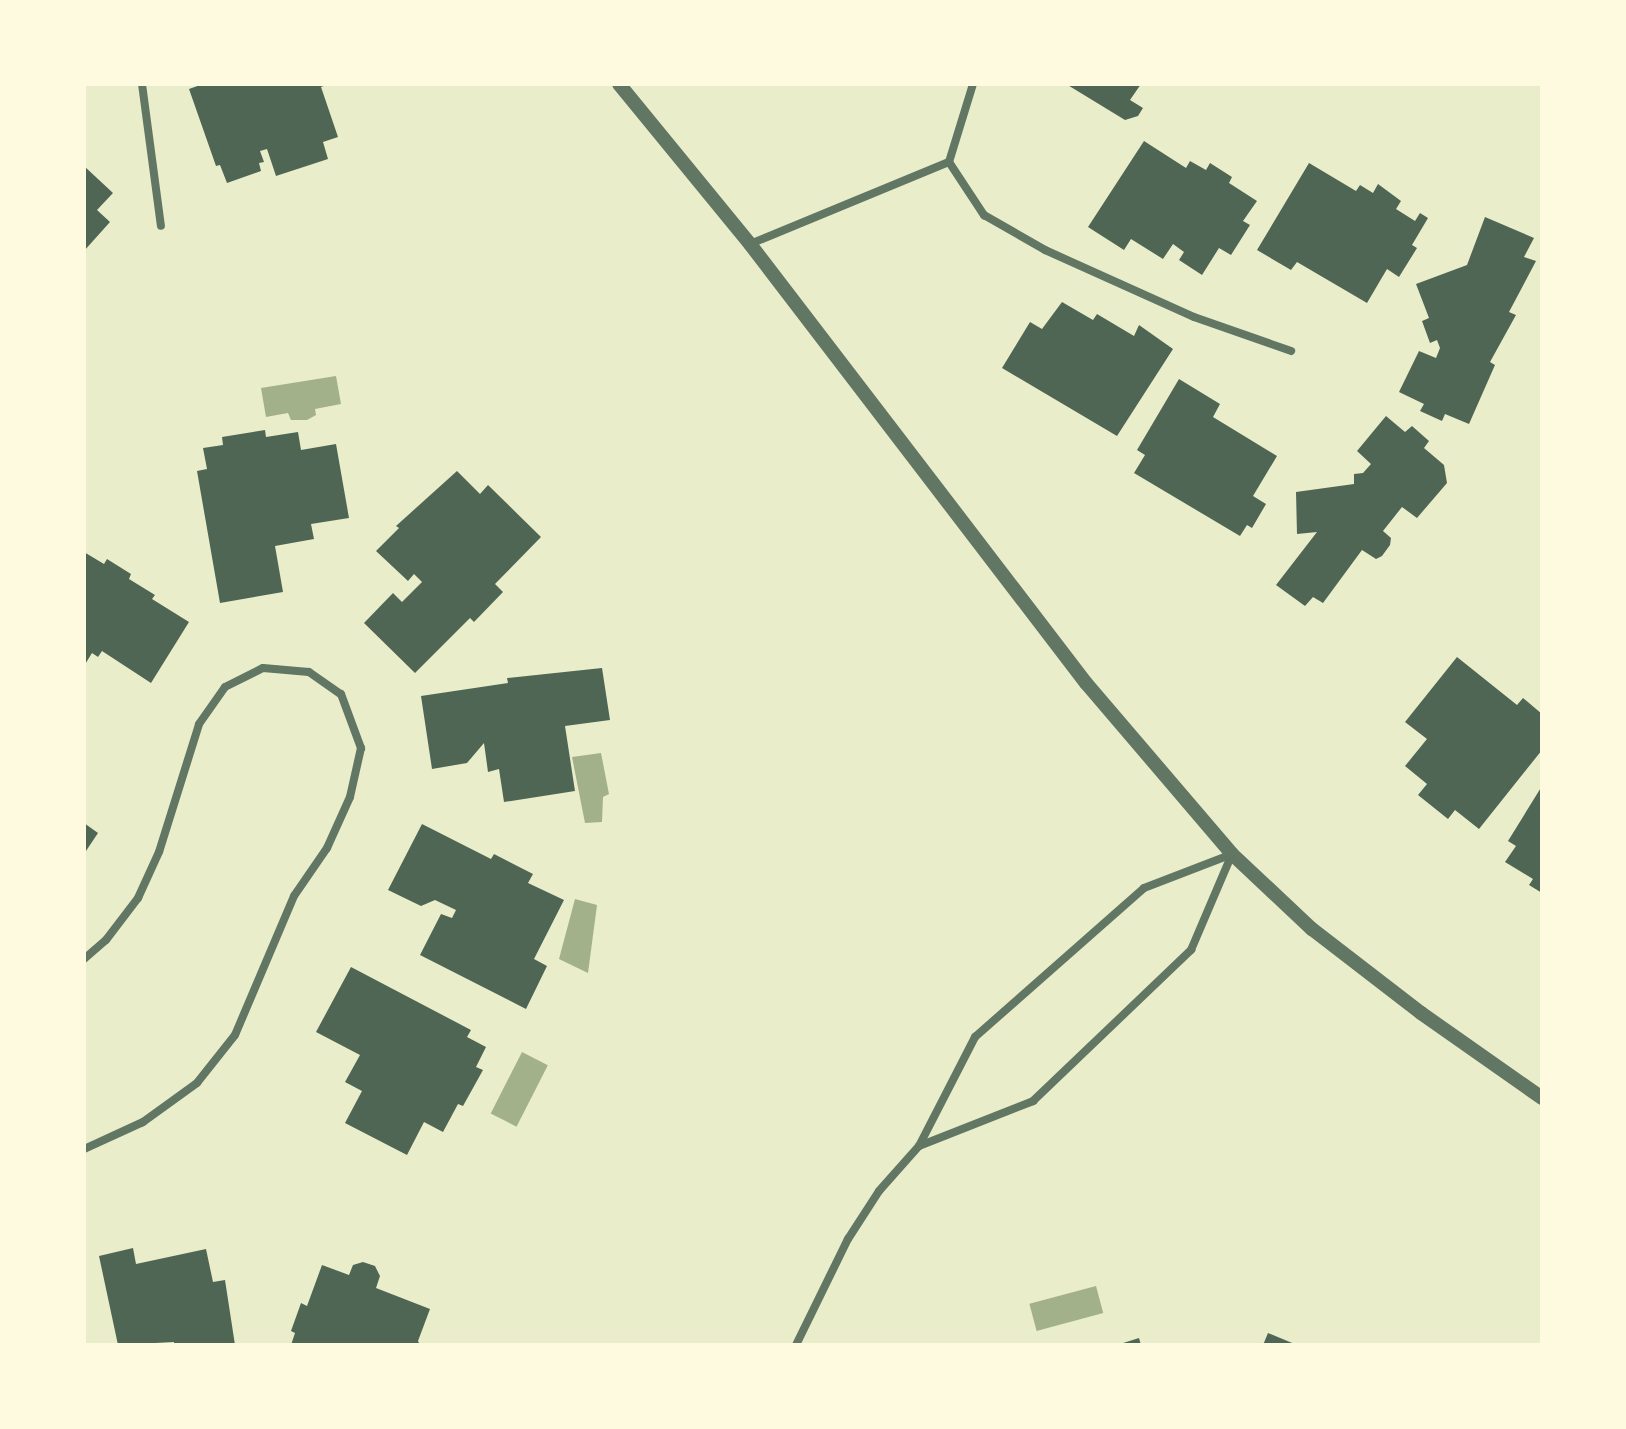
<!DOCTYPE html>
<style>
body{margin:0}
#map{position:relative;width:1626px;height:1429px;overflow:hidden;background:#e9edc9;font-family:Merriweather,serif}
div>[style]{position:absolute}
.water>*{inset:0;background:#a3b18a;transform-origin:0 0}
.building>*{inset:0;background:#4f6655}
.minor>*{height:8px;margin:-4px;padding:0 4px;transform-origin:4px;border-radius:4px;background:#617663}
.tertiary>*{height:14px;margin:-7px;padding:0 7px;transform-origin:7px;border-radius:7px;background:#617663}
span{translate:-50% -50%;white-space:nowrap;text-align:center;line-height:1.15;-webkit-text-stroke:8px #fefae0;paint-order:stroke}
.frame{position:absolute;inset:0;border:86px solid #fefae0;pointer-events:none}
</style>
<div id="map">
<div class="water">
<div style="clip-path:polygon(336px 376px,341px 404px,315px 409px,316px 415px,307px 420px,291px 420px,288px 413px,266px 417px,261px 388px)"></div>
<div style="clip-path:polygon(601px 753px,609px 794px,603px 797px,602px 822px,585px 823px,572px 757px)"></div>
<div style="clip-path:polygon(575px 899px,597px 905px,588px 973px,559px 959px)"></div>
<div style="left:522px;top:1052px;width:29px;height:69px;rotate:27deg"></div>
<div style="left:1096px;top:1286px;width:28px;height:69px;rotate:75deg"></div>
</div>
<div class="building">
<div style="clip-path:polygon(203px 84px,329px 84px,321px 87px,338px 137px,323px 142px,328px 159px,276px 176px,267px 149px,260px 151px,264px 162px,259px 163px,261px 171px,227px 183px,220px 165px,216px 166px,189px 89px)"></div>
<div style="clip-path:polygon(1066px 84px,1141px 84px,1130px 100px,1143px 108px,1138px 116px,1125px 120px)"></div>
<div style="clip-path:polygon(1144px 141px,1186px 168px,1190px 161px,1206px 170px,1210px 163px,1232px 177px,1229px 183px,1257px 201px,1243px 221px,1250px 225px,1231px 255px,1219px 248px,1202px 275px,1179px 260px,1184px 252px,1173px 244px,1163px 259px,1131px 239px,1124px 250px,1088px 227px)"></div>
<div style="clip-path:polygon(1309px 163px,1356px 191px,1360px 185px,1373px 193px,1378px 184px,1401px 201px,1396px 209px,1415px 221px,1420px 213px,1428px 218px,1412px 245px,1417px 248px,1399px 277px,1387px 269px,1367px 303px,1297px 262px,1291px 270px,1257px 250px)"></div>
<div style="clip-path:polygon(84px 166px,113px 193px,97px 210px,110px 222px,84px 251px)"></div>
<div style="clip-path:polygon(1485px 217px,1534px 238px,1524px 257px,1536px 261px,1509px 312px,1516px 315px,1490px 362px,1495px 365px,1469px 424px,1445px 414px,1442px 421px,1420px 411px,1424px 404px,1399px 392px,1419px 351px,1436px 358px,1440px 348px,1437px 340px,1430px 343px,1422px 321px,1429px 318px,1416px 284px,1467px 265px)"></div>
<div style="clip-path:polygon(1062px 302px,1093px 320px,1097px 314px,1134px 336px,1139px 325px,1173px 349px,1117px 436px,1002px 368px,1030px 322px,1042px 329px)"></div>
<div style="clip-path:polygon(1179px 379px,1220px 404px,1213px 417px,1277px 456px,1253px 496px,1266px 504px,1252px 528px,1247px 525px,1240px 536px,1134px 473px,1145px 455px,1137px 450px)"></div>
<div style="clip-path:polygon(1386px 416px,1405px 432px,1412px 426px,1429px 441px,1424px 448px,1444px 465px,1447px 483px,1417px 518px,1402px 507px,1383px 531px,1391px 538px,1390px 545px,1382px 556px,1376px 559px,1362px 550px,1323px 603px,1313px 597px,1305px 606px,1276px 585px,1317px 532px,1297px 534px,1296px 492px,1354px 484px,1354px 474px,1363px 473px,1371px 464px,1357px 451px)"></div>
<div style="clip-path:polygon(265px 430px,266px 437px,298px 432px,301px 450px,336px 444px,349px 518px,311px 524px,314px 539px,275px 546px,283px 592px,220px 603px,197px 471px,207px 469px,203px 448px,223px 445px,222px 437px)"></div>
<div style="clip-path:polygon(457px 471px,480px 494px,488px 485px,541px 537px,495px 584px,503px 592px,474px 622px,470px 618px,415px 673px,364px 623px,393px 593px,402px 602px,422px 582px,414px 574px,408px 581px,376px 551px,399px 528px,396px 526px)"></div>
<div style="clip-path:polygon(84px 552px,104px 564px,107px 559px,131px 574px,129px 579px,155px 595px,152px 599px,189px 622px,151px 683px,102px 651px,98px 657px,92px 653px,84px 666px)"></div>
<div style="clip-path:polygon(1457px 657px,1517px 705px,1523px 698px,1542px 714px,1542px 750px,1479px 829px,1455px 810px,1448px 819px,1418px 795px,1427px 784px,1405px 766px,1427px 739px,1405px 722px)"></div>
<div style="clip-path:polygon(602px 668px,610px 720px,565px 726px,575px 791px,504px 802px,499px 769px,488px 772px,484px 743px,467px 763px,432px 769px,421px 696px,508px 683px,507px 678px)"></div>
<div style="clip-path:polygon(1542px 786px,1542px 893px,1529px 885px,1533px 879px,1505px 862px,1516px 846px,1508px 841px)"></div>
<div style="clip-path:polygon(84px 823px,98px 833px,84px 854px)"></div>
<div style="clip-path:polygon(422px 824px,491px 859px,494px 854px,533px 874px,528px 883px,564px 900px,534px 959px,547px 966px,526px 1009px,420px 955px,441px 914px,452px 918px,456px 910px,435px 900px,421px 906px,388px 890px)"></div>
<div style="clip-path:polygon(351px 967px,471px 1030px,467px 1037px,486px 1047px,476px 1067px,483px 1070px,463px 1106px,458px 1104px,443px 1132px,424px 1122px,407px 1155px,345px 1123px,362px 1091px,345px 1082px,360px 1055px,316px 1032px)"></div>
<div style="clip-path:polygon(133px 1248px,136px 1264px,206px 1249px,213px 1282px,225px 1280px,235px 1345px,174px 1345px,174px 1342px,118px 1345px,99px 1256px)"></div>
<div style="clip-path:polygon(363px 1262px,375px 1266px,380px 1276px,376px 1288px,430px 1309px,418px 1341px,420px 1345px,291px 1345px,295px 1333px,291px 1331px,301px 1303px,307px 1306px,322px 1265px,349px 1275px,353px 1265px)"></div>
<div style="clip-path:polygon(1268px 1333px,1297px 1345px,1263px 1345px)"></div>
<div style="clip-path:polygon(1139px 1338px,1141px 1345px,1120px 1345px,1120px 1344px)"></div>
</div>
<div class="minor">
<div style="left:142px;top:84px;width:143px;rotate:82.4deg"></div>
<div style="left:949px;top:162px;width:64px;rotate:56.6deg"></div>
<div style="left:984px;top:215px;width:70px;rotate:29.8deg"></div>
<div style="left:1045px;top:250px;width:163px;rotate:24.2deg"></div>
<div style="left:1194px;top:317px;width:103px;rotate:19.3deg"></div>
<div style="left:750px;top:244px;width:215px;rotate:-22.4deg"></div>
<div style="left:949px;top:162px;width:82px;rotate:-72.9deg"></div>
<div style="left:84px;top:959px;width:29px;rotate:-41deg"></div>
<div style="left:106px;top:940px;width:53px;rotate:-52.7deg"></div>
<div style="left:138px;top:898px;width:51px;rotate:-65.5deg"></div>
<div style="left:159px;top:852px;width:134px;rotate:-72.6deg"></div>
<div style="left:199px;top:724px;width:45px;rotate:-54.9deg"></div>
<div style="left:225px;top:687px;width:42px;rotate:-26.6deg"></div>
<div style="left:263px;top:668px;width:46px;rotate:5deg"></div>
<div style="left:309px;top:672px;width:39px;rotate:35deg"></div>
<div style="left:341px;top:694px;width:58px;rotate:69.7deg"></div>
<div style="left:361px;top:748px;width:50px;rotate:102.7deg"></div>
<div style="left:350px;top:797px;width:56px;rotate:114.3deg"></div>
<div style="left:327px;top:848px;width:58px;rotate:124.5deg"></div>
<div style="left:294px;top:896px;width:151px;rotate:113deg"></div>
<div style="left:235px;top:1035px;width:61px;rotate:128.4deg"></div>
<div style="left:197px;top:1083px;width:67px;rotate:144.2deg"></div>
<div style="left:143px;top:1122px;width:65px;rotate:155.4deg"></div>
<div style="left:919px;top:1146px;width:123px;rotate:-21.5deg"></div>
<div style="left:1033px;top:1101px;width:219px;rotate:-43.7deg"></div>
<div style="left:1191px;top:950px;width:104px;rotate:-66.9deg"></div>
<div style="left:796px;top:1345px;width:118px;rotate:-63.9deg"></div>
<div style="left:848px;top:1239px;width:57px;rotate:-57.1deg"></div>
<div style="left:879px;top:1191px;width:60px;rotate:-48.4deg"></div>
<div style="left:919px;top:1146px;width:123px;rotate:-62.8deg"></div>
<div style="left:975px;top:1037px;width:225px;rotate:-41.4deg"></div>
<div style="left:1144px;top:888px;width:94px;rotate:-21.1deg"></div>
</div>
<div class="tertiary">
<div style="left:619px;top:84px;width:207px;rotate:50.7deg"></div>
<div style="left:750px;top:244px;width:553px;rotate:52.57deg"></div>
<div style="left:1086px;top:683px;width:225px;rotate:49.5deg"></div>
<div style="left:1232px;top:854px;width:110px;rotate:43.2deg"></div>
<div style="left:1312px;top:929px;width:138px;rotate:37.6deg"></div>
<div style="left:1421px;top:1013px;width:148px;rotate:35.1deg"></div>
</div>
<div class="frame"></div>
</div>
